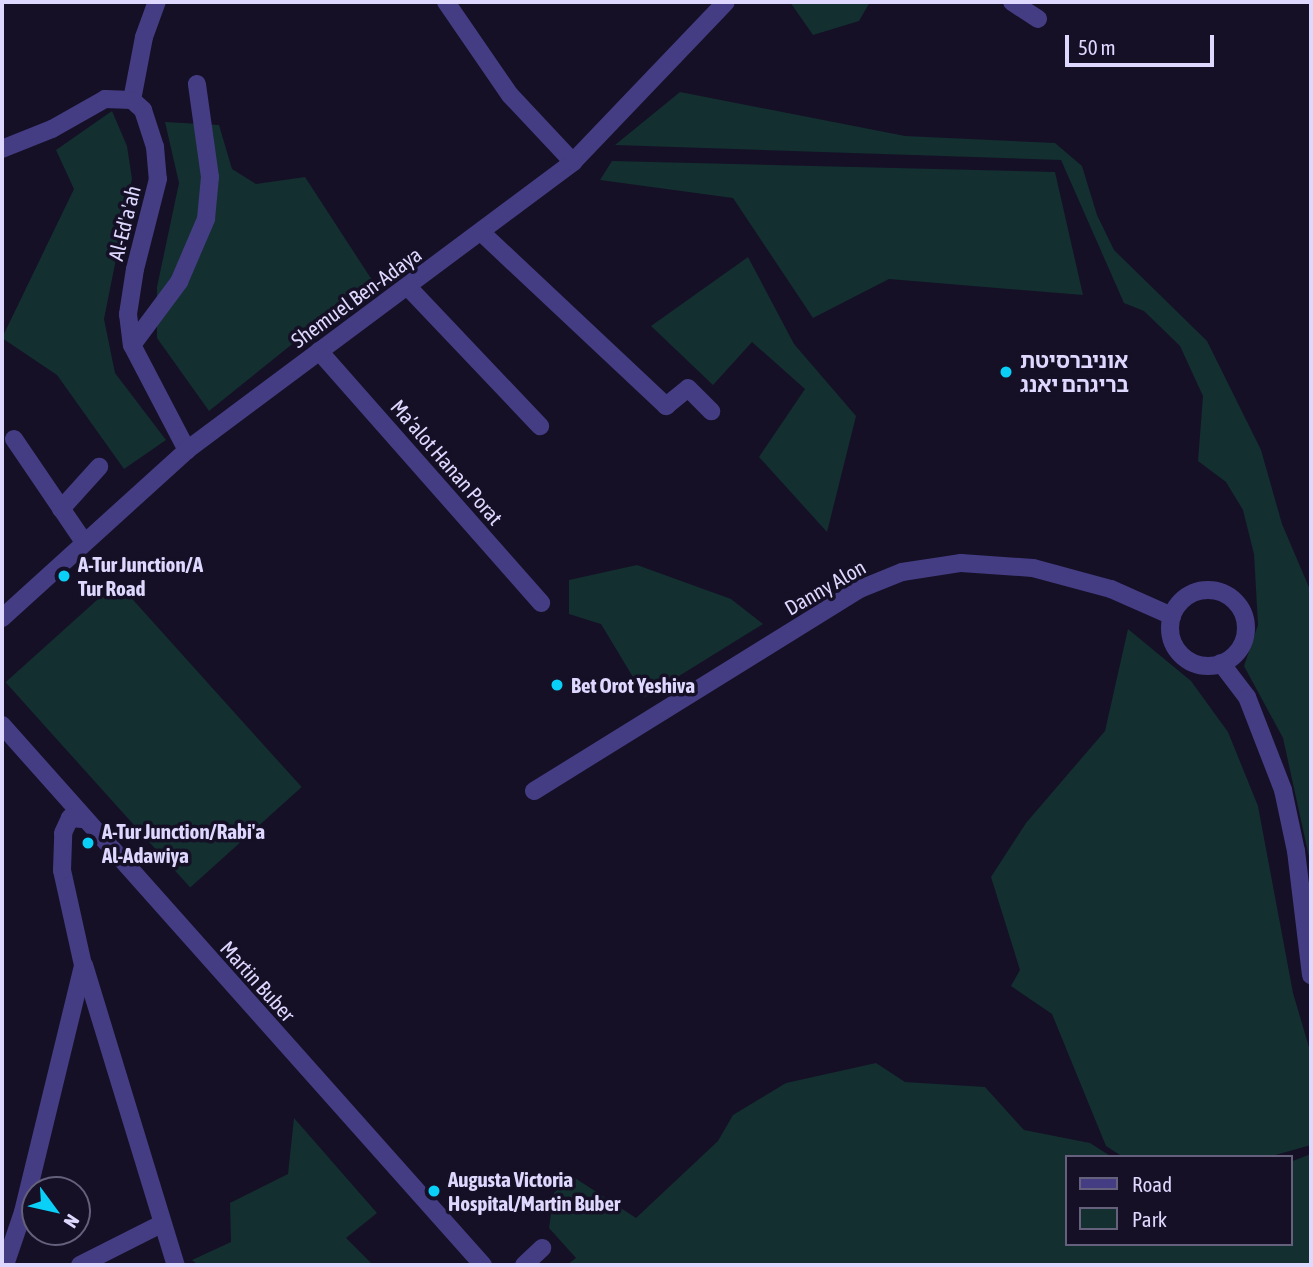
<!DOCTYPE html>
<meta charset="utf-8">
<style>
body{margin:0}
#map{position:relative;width:1313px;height:1267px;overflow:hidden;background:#151026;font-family:"Asap Condensed","Noto Sans Hebrew",sans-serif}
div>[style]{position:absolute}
.green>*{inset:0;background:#132f30;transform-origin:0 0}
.minor>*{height:18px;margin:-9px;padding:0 9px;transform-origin:9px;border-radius:9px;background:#443d83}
.minor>.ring{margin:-9px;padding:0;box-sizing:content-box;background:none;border:18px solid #443d83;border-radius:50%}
.dots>*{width:19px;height:19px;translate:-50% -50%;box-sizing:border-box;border:4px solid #151026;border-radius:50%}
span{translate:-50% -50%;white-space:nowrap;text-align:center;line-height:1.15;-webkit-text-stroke:7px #151026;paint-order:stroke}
.street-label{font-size:21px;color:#ded7fe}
.poi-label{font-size:21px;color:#ded7fe;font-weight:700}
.left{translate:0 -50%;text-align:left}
.frame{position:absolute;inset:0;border:4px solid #ded7fe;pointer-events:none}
.legend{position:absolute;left:1065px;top:1155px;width:228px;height:91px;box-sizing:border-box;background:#151026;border:2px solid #65607c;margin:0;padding:9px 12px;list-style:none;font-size:21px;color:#ded7fe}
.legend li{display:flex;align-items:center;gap:14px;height:35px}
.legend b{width:35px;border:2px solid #65607c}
.north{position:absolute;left:21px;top:1176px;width:70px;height:70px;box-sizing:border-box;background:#151026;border:2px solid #65607c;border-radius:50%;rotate:123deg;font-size:19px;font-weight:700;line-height:28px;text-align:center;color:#ded7fe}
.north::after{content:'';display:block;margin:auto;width:24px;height:32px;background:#0acff6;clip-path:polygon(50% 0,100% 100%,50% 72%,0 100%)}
.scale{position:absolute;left:1065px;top:35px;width:149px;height:32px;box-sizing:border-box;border:4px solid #ded7fe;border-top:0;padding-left:9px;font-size:21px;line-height:24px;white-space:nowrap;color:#ded7fe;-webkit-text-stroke:5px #151026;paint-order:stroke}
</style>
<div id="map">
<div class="green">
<div style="clip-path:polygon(790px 2px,870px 2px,859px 21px,813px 35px)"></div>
<div style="clip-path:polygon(680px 92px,905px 136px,1055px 143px,1082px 166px,1097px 215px,1114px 250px,1207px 341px,1261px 450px,1282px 524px,1311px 592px,1311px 866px,1283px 738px,1244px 666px,1258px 625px,1254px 554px,1243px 510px,1226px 482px,1198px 461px,1203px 396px,1180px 346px,1144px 311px,1124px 303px,1061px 160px,615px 145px)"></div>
<div style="clip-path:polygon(112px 111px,127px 146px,132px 179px,104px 319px,115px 373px,166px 440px,124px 469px,57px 375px,2px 338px,74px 189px,56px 150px)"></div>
<div style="clip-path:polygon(165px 122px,219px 125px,232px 169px,256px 184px,305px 177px,372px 280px,209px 411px,157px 338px,157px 287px,179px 183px)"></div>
<div style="clip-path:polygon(612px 161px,1055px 172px,1083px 295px,889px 279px,813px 318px,733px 198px,600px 180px)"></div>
<div style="clip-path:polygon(748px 257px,794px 344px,856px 416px,827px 532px,759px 457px,805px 389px,752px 342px,713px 385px,651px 326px)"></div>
<div style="clip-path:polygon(637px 565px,731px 599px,763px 624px,645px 697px,601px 624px,569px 614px,569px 580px)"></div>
<div style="left:117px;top:582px;width:276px;height:150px;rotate:48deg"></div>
<div style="clip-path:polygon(1128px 629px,1191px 681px,1228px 732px,1258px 806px,1293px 993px,1311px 1054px,1311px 1145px,1268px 1157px,1123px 1157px,1106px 1146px,1052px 1014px,1011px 986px,1020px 970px,991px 877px,1026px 823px,1105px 731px)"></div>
<div style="clip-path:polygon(876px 1063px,905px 1082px,985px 1087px,1024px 1130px,1090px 1143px,1112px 1157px,1066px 1157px,1066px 1244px,1290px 1244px,1290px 1162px,1311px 1154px,1311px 1265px,567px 1265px,576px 1258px,549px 1228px,554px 1193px,572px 1176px,636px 1218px,718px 1141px,733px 1115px,786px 1083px)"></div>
<div style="clip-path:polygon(294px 1118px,377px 1213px,346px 1238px,373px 1265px,198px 1265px,192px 1260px,231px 1242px,230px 1203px,288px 1174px)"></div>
</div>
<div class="minor">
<div style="left:446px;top:2px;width:113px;rotate:55.5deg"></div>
<div style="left:510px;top:95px;width:92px;rotate:46.8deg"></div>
<div style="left:1012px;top:2px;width:31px;rotate:33deg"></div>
<div style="left:132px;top:100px;width:64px;rotate:-79.2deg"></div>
<div style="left:144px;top:37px;width:37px;rotate:-70deg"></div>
<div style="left:2px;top:149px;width:54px;rotate:-21.8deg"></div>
<div style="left:52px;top:129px;width:61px;rotate:-29.5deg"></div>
<div style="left:105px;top:99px;width:27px;rotate:2deg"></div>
<div style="left:132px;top:100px;width:15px;rotate:42deg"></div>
<div style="left:143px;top:110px;width:39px;rotate:72deg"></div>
<div style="left:155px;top:147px;width:32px;rotate:85deg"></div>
<div style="left:158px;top:179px;width:93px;rotate:104.3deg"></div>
<div style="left:135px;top:269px;width:46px;rotate:98.8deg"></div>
<div style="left:128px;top:314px;width:31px;rotate:83deg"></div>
<div style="left:132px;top:345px;width:119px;rotate:62.4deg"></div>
<div style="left:482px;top:233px;width:253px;rotate:43.2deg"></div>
<div style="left:666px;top:406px;width:28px;rotate:-39deg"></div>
<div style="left:688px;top:388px;width:33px;rotate:45deg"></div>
<div style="left:408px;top:287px;width:192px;rotate:46.5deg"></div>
<div style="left:132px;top:345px;width:79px;rotate:-53.3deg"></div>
<div style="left:179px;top:282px;width:69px;rotate:-66.8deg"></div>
<div style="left:206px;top:219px;width:42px;rotate:-84.6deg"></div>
<div style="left:210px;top:177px;width:94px;rotate:-98deg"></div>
<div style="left:319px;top:351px;width:336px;rotate:48.6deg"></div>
<div style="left:14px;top:439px;width:125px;rotate:55.8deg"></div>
<div style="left:61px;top:509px;width:57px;rotate:-47.9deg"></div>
<div class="ring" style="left:1170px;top:590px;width:58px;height:58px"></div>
<div style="left:2px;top:618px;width:250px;rotate:-42.2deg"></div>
<div style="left:187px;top:450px;width:482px;rotate:-36.7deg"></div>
<div style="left:573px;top:162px;width:221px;rotate:-46.3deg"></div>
<div style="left:1221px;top:663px;width:43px;rotate:52.6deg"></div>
<div style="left:1247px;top:697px;width:100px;rotate:68.8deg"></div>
<div style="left:1283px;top:790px;width:62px;rotate:78deg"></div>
<div style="left:1296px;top:851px;width:125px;rotate:83.1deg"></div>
<div style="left:2px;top:725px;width:723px;rotate:48.31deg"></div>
<div style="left:534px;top:791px;width:384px;rotate:-31.8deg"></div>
<div style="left:860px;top:589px;width:45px;rotate:-22deg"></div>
<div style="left:902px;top:572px;width:60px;rotate:-8.7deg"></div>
<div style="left:961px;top:563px;width:72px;rotate:4deg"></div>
<div style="left:1033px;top:568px;width:81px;rotate:15.1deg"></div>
<div style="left:1111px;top:589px;width:67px;rotate:23.9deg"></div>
<div style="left:84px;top:965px;width:314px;rotate:73deg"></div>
<div style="left:5px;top:1265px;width:56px;rotate:-71.2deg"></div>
<div style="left:23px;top:1212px;width:254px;rotate:-76.3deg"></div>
<div style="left:83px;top:965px;width:97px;rotate:-102.5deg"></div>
<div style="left:62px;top:870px;width:37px;rotate:-88deg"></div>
<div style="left:63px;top:833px;width:17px;rotate:-65deg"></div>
<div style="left:70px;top:818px;width:12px;rotate:5deg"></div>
<div style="left:80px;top:1265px;width:91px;rotate:-26.8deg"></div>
<div style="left:524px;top:1265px;width:25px;rotate:-43deg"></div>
</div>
<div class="dots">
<div style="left:1006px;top:372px;background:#0acff6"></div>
<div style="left:64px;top:576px;background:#0acff6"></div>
<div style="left:557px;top:685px;background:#0acff6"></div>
<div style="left:88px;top:843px;background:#0acff6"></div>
<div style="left:434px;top:1191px;background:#0acff6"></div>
</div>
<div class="street-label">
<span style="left:124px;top:223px;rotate:-76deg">Al-Ed'a'ah</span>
<span style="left:356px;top:297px;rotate:-36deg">Shemuel Ben-Adaya</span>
<span style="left:447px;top:462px;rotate:49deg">Ma’alot Hanan Porat</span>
<span style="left:825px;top:587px;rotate:-30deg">Danny Alon</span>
<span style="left:258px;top:981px;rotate:48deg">Martin Buber</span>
</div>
<div class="poi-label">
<span class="left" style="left:1020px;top:372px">אוניברסיטת<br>בריגהם יאנג</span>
<span class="left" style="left:78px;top:576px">A-Tur Junction/A<br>Tur Road</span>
<span class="left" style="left:571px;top:685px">Bet Orot Yeshiva</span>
<span class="left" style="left:102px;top:843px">A-Tur Junction/Rabi'a<br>Al-Adawiya</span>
<span class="left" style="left:448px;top:1191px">Augusta Victoria<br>Hospital/Martin Buber</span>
</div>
<div class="frame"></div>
<ul class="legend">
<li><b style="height:9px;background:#443d83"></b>Road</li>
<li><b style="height:19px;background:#132f30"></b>Park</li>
</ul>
<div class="north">N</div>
<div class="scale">50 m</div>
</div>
